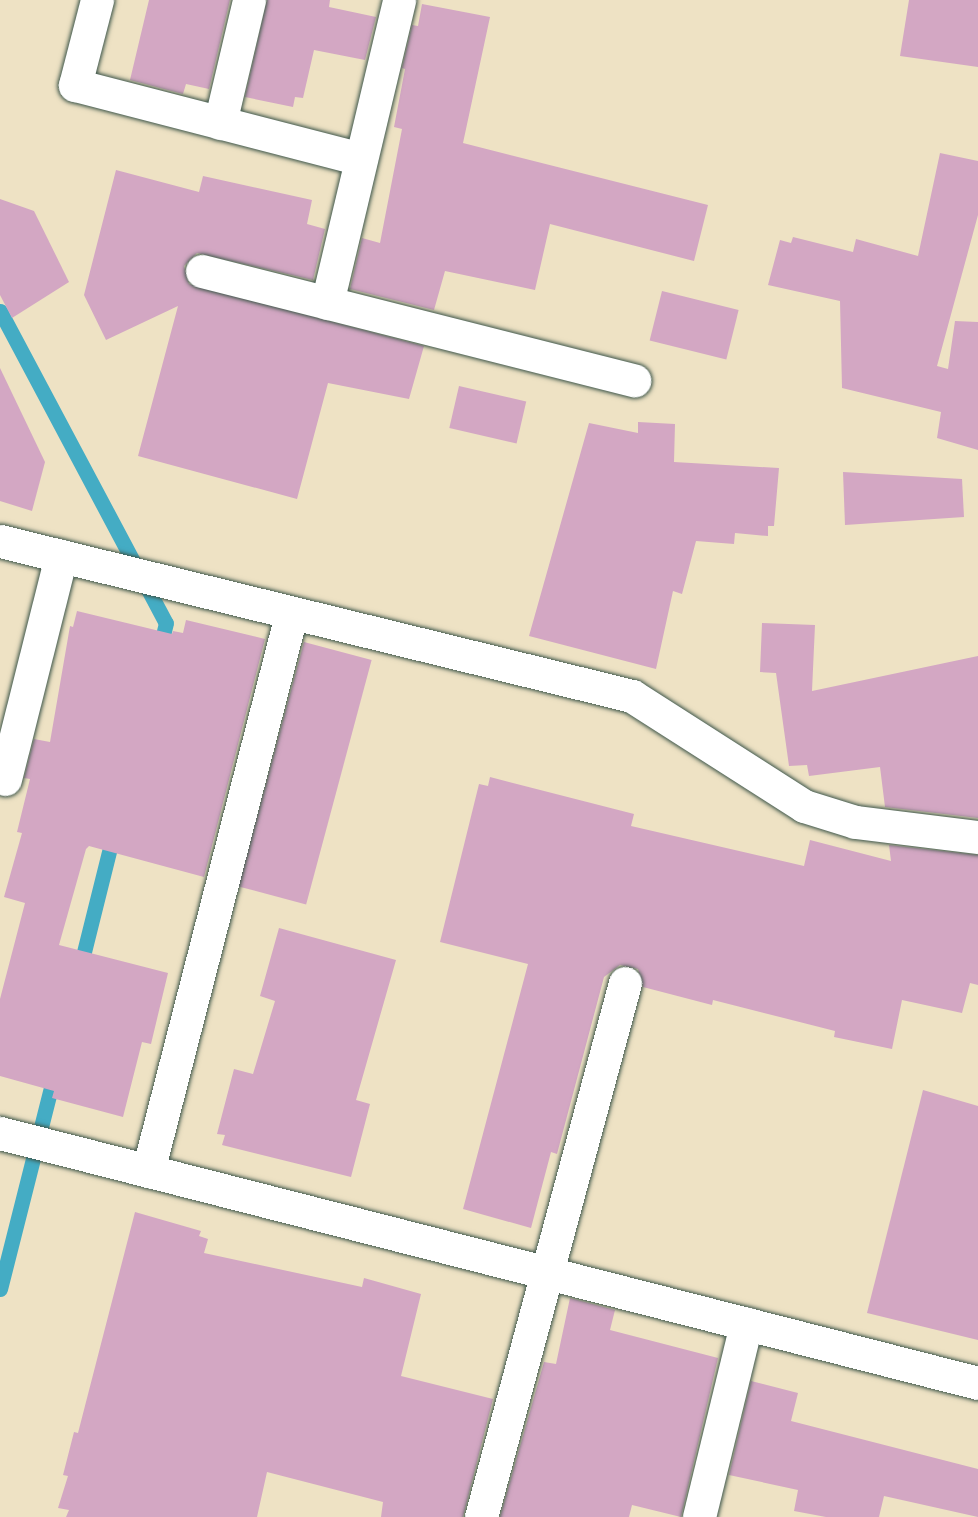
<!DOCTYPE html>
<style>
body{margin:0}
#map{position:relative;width:978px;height:1517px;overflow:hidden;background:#eee2c4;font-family:"Comic Neue",sans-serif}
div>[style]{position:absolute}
.stream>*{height:15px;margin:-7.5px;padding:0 7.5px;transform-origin:7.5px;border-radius:7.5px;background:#44acc4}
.building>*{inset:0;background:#d3a7c3;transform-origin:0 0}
.roads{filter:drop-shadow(0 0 2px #3e564a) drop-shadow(0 0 2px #3e564a)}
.minor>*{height:33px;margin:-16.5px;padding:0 16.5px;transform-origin:16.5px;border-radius:16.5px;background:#fff}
span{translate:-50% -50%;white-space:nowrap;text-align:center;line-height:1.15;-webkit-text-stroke:4.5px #f7f3e8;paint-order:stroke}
</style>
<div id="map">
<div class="stream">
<div style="left:0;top:311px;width:353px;rotate:62deg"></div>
<div style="left:166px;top:623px;width:30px;rotate:104deg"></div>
<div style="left:79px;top:972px;width:144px;rotate:-76deg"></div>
<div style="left:0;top:1289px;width:225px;rotate:-75.8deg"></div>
</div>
<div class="building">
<div style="clip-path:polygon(149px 0,230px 0,209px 89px,186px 84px,183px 94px,130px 80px)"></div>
<div style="clip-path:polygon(267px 0,330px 0,329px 7px,376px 17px,365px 60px,314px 50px,303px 98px,295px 97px,293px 107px,245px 97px)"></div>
<div style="clip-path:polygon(909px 0,978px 0,978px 67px,900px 56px)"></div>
<div style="clip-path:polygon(422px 4px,490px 17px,463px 143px,708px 205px,694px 261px,550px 224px,535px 290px,445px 271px,434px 310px,350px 289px,362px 238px,380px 243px,402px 129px,394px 127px,405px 69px,402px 68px,412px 25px,418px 26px)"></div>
<div style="clip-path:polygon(940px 153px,978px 161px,978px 215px,937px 366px,948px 369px,955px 321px,978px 322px,978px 450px,937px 438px,941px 412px,842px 388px,840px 301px,768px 285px,780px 240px,791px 243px,793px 237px,853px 252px,856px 239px,918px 256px)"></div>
<div style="clip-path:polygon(116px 170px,199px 192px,203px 176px,312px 200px,307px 224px,325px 229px,313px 280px,197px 253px,184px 266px,189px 284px,424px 346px,409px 399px,328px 383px,297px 499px,138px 456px,178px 306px,106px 340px,84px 295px)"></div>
<div style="clip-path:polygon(0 199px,34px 211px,69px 282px,12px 318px,0 295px)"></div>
<div style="left:662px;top:291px;width:79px;height:51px;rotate:14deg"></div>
<div style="clip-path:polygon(0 368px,45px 462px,32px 511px,0 501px)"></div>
<div style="left:459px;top:386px;width:69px;height:43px;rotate:13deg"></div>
<div style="clip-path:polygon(638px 422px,675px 424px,674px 462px,779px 468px,774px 526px,768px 526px,768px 536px,735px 533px,734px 544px,696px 541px,682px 594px,673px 591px,656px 669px,529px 636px,589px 423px,638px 433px)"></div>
<div style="clip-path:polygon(843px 472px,962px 479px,964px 517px,845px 525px)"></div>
<div style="clip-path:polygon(77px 611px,172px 634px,173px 631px,183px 633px,186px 620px,265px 639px,204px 877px,89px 846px,86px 849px,59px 945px,168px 973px,151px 1044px,142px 1042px,123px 1117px,52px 1098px,54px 1091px,0 1076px,0 999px,25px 903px,4px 897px,22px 833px,17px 832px,30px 779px,24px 778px,34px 739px,50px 742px,70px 626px,73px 627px)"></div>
<div style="clip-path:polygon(762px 623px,815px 625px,812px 691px,978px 656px,978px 818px,885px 807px,880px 767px,809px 776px,807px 765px,789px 766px,776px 673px,760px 672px)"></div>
<div style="left:304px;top:642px;width:70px;height:253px;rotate:15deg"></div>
<div style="clip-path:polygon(490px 777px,634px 814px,631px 826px,804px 866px,810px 840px,891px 861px,889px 845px,978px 855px,978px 985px,970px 983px,962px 1013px,902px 1000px,892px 1049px,834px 1037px,835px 1031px,713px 1000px,712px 1005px,643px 987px,638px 969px,620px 965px,604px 977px,557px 1154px,551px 1152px,531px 1228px,463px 1209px,528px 964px,440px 942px,479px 784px,488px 786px)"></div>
<div style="clip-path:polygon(279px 928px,396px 960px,356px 1100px,370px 1104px,351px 1177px,222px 1145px,225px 1135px,217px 1134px,234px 1069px,253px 1074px,275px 1001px,260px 996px)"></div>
<div style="clip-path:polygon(923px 1090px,978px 1106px,978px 1340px,867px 1313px)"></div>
<div style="clip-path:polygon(135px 1212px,201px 1231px,199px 1236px,208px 1239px,204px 1253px,362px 1287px,364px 1278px,421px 1294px,401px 1376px,493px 1399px,463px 1517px,381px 1517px,383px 1502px,267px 1472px,257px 1517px,66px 1517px,69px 1510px,58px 1508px,68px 1476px,63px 1475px,74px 1432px,78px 1433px)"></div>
<div style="clip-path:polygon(570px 1298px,615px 1310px,610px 1330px,718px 1358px,681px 1517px,632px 1505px,629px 1517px,500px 1517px,544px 1362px,556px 1364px)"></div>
<div style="clip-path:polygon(751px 1381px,798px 1393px,791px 1421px,978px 1469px,978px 1517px,884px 1496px,879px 1517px,826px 1517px,794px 1511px,798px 1490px,729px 1475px)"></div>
</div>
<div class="roads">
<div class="minor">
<div style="left:97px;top:0;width:88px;rotate:104.5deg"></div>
<div style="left:75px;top:85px;width:295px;rotate:14.5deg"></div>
<div style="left:220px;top:123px;width:126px;rotate:-76.7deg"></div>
<div style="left:202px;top:271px;width:446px;rotate:14.2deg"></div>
<div style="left:327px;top:303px;width:311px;rotate:-76.6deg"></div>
<div style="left:0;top:541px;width:651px;rotate:13.78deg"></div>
<div style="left:632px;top:696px;width:204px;rotate:32.6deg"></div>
<div style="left:804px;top:806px;width:53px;rotate:17.4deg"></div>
<div style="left:855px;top:822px;width:124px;rotate:7deg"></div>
<div style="left:5px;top:779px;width:230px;rotate:-75.9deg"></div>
<div style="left:0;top:1133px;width:1009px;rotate:14.34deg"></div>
<div style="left:148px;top:1171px;width:574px;rotate:-75.58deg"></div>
<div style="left:481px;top:1517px;width:553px;rotate:-74.91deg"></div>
<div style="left:699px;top:1517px;width:199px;rotate:-76.3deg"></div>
</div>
</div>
</div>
